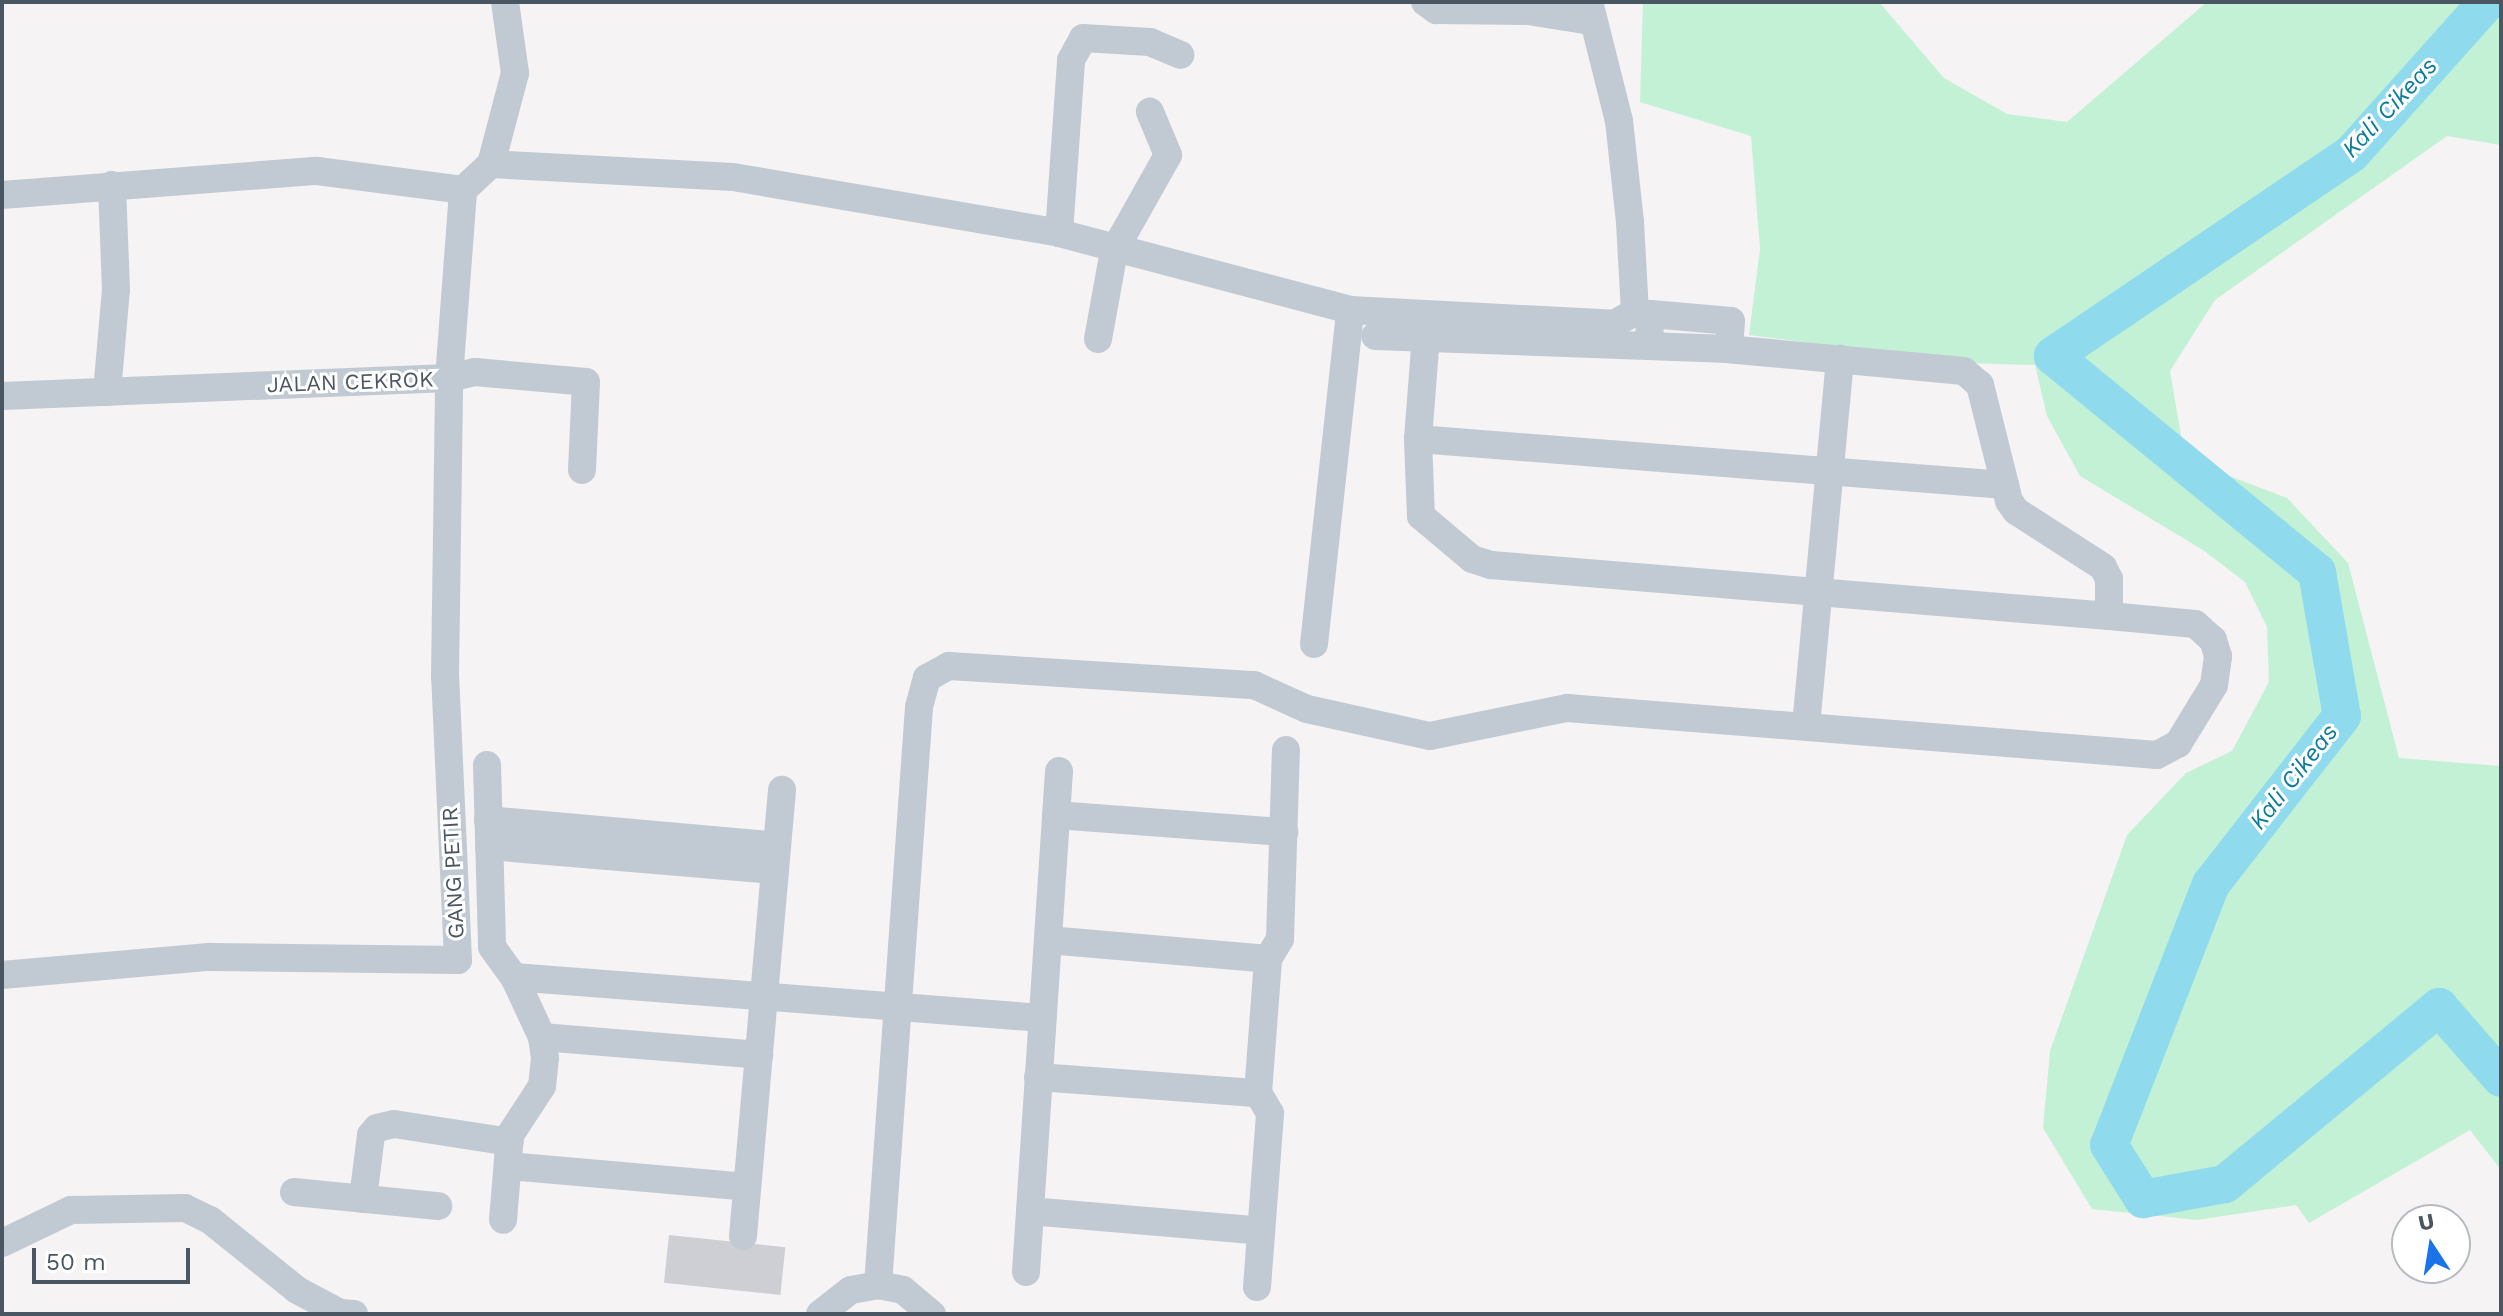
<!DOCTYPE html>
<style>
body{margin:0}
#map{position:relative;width:2503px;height:1316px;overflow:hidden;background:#f5f3f3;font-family:"Work Sans",sans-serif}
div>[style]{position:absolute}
.green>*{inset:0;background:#c3f1d5}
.river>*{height:38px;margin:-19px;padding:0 19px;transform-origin:19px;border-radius:19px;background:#90daee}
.building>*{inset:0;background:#cdcfd5;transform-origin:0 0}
.minor>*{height:28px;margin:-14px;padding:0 14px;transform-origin:14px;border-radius:14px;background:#c1cad2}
span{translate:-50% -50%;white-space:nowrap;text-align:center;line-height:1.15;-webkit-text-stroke:6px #fff;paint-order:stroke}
.street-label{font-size:22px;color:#4a5661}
.water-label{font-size:24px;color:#0c7c9b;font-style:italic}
.frame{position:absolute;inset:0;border:4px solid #4a5661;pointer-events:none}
.north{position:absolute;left:2391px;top:1204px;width:80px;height:80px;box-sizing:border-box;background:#fff;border:2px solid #b7bbc0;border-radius:50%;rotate:348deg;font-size:22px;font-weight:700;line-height:32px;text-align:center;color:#4a5661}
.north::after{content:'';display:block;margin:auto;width:28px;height:36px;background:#1a73e8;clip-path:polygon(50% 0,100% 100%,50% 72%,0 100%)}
.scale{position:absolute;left:32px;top:1248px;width:158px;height:36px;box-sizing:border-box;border:4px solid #4a5661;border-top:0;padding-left:10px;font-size:24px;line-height:28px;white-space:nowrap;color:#4a5661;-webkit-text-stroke:6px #fff;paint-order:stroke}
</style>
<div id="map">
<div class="green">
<div style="clip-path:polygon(1643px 2px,1879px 2px,1944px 78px,2007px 114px,2067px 122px,2207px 2px,2501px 2px,2501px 145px,2447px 136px,2215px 300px,2170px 371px,2185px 459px,2287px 498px,2348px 563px,2399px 758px,2501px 766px,2501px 1170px,2470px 1130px,2309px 1223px,2296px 1205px,2197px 1220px,2092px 1209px,2043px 1128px,2050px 1051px,2127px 835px,2186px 773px,2232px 751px,2269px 682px,2267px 627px,2245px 582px,2203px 550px,2080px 476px,2047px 416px,2035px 365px,1965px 363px,1749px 335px,1760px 249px,1751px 136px,1640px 102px)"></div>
</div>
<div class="river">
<div style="left:2487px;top:2px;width:204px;rotate:131.8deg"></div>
<div style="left:2351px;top:154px;width:360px;rotate:145.9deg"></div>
<div style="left:2053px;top:356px;width:341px;rotate:39.3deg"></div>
<div style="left:2317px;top:572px;width:146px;rotate:80.2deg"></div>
<div style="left:2342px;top:716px;width:213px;rotate:127.9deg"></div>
<div style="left:2211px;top:884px;width:280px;rotate:111.3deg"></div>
<div style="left:2109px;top:1145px;width:64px;rotate:57.8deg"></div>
<div style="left:2143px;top:1199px;width:83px;rotate:-10.4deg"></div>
<div style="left:2225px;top:1184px;width:278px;rotate:-39.6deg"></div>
<div style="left:2439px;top:1007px;width:94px;rotate:48.9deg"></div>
</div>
<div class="building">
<div style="left:669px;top:1235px;width:117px;height:48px;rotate:6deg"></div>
</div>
<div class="minor">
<div style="left:1425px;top:2px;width:14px;rotate:36deg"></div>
<div style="left:1436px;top:10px;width:92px;rotate:0.6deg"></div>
<div style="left:1528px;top:11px;width:65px;rotate:8.9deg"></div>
<div style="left:491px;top:164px;width:242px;rotate:3.1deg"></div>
<div style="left:733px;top:177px;width:331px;rotate:9.7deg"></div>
<div style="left:1059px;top:233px;width:301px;rotate:14.8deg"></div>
<div style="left:1350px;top:310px;width:264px;rotate:3deg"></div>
<div style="left:1614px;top:324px;width:24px;rotate:-30deg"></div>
<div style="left:1635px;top:312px;width:90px;rotate:-93.2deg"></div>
<div style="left:1630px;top:222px;width:102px;rotate:-96.2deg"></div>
<div style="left:1619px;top:121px;width:123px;rotate:-104.1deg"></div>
<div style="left:2px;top:195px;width:316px;rotate:-4.4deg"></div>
<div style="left:317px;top:171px;width:147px;rotate:7.4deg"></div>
<div style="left:1059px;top:233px;width:173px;rotate:-86deg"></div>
<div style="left:1071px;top:60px;width:25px;rotate:-61deg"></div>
<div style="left:1083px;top:38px;width:67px;rotate:3.4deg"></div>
<div style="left:1150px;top:42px;width:33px;rotate:23deg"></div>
<div style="left:1426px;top:335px;width:104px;rotate:94.4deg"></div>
<div style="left:1418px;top:439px;width:77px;rotate:87.8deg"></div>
<div style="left:1421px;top:516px;width:67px;rotate:40.1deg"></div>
<div style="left:1472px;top:559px;width:20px;rotate:18deg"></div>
<div style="left:1491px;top:565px;width:620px;rotate:4.72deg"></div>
<div style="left:1098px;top:339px;width:89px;rotate:-79.7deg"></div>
<div style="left:1114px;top:251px;width:110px;rotate:-60.6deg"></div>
<div style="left:1168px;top:155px;width:47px;rotate:-112.7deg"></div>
<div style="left:1648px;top:345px;width:31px;rotate:-84deg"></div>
<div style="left:1651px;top:314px;width:80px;rotate:5deg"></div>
<div style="left:1731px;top:321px;width:28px;rotate:94deg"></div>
<div style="left:107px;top:392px;width:102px;rotate:-85deg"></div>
<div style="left:116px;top:290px;width:105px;rotate:-92.2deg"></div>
<div style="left:2px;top:396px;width:447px;rotate:-2.3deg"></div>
<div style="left:449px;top:378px;width:189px;rotate:-85.7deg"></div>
<div style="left:463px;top:190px;width:38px;rotate:-43deg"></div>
<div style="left:491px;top:164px;width:94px;rotate:-75.2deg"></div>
<div style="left:515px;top:73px;width:72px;rotate:-98deg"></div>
<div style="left:1418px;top:439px;width:589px;rotate:4.48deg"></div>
<div style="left:1314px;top:644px;width:336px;rotate:-83.8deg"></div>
<div style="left:1806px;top:726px;width:369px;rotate:-84.7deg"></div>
<div style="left:487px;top:765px;width:182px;rotate:88.4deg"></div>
<div style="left:492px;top:947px;width:37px;rotate:54deg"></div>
<div style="left:514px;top:977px;width:66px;rotate:65deg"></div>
<div style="left:542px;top:1037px;width:21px;rotate:82deg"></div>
<div style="left:545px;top:1058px;width:28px;rotate:96deg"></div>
<div style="left:542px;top:1086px;width:59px;rotate:123.1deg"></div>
<div style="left:510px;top:1135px;width:85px;rotate:94.7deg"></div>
<div style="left:1056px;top:815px;width:229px;rotate:4.3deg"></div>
<div style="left:488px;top:820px;width:290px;rotate:5.1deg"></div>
<div style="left:489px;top:846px;width:287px;rotate:4.8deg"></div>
<div style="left:1048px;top:940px;width:221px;rotate:4.9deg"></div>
<div style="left:2px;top:975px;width:208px;rotate:-5deg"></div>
<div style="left:209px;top:957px;width:249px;rotate:0.7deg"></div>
<div style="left:458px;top:960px;width:283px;rotate:-92.6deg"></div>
<div style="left:445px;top:677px;width:299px;rotate:-89.2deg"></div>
<div style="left:449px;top:378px;width:27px;rotate:-13deg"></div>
<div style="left:475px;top:372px;width:111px;rotate:5.1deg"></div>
<div style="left:586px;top:382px;width:88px;rotate:92.6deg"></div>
<div style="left:514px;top:977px;width:530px;rotate:4.44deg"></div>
<div style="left:542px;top:1037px;width:218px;rotate:4.7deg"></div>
<div style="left:1038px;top:1077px;width:221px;rotate:4.2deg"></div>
<div style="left:508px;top:1166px;width:240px;rotate:5deg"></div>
<div style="left:294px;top:1192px;width:145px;rotate:5.6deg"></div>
<div style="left:363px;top:1199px;width:64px;rotate:-82.9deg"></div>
<div style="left:371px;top:1135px;width:9px;rotate:-49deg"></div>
<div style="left:377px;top:1128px;width:17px;rotate:-13deg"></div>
<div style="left:394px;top:1124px;width:117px;rotate:8.8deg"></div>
<div style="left:1030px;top:1211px;width:232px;rotate:4.9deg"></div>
<div style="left:743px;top:1236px;width:448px;rotate:-85deg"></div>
<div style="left:2px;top:1243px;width:76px;rotate:-25.6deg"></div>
<div style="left:71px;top:1210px;width:114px;rotate:-1deg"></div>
<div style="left:185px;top:1208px;width:28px;rotate:26deg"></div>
<div style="left:210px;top:1220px;width:112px;rotate:38.8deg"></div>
<div style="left:297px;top:1290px;width:49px;rotate:28.1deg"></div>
<div style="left:340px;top:1313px;width:14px;rotate:4deg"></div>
<div style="left:1026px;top:1272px;width:502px;rotate:-86.23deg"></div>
<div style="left:878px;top:1285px;width:579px;rotate:-85.94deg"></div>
<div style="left:919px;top:707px;width:30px;rotate:-75deg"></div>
<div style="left:927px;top:678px;width:25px;rotate:-29deg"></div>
<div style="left:949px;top:666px;width:306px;rotate:3.6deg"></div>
<div style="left:1254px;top:685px;width:58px;rotate:24.4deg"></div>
<div style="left:1307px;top:709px;width:126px;rotate:12.4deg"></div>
<div style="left:1430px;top:736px;width:140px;rotate:-11.6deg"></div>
<div style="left:1567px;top:708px;width:592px;rotate:4.55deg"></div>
<div style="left:2157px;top:755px;width:24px;rotate:-28deg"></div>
<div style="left:2178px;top:744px;width:69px;rotate:-58.6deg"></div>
<div style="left:2214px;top:685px;width:29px;rotate:-82deg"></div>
<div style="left:2218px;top:656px;width:17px;rotate:-107deg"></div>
<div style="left:2213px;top:640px;width:24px;rotate:-138deg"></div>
<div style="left:2195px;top:624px;width:86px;rotate:-174.7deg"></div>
<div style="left:2109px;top:616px;width:37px;rotate:-90deg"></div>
<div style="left:2109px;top:579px;width:13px;rotate:-117deg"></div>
<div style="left:2103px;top:567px;width:103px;rotate:-147.2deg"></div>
<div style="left:2016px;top:511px;width:12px;rotate:-125deg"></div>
<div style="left:2009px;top:501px;width:120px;rotate:-104deg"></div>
<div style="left:1980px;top:385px;width:21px;rotate:-139deg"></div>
<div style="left:1964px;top:371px;width:236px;rotate:-174.7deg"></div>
<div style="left:1729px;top:349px;width:354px;rotate:-177.9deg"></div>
<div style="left:1257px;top:1287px;width:174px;rotate:-85.7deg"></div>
<div style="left:1270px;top:1113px;width:23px;rotate:-121deg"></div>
<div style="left:1258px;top:1093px;width:134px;rotate:-85.7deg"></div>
<div style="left:1268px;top:959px;width:23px;rotate:-59deg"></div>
<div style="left:1280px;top:939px;width:189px;rotate:-88.2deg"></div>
<div style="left:820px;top:1314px;width:39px;rotate:-38deg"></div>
<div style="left:851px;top:1290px;width:27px;rotate:-10deg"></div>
<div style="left:878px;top:1285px;width:25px;rotate:11deg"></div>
<div style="left:903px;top:1290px;width:38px;rotate:40deg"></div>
</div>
<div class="street-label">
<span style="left:350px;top:382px;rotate:-2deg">JALAN CEKROK</span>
<span style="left:453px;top:873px;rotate:-93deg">GANG PETIR</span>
</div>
<div class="water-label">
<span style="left:2390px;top:108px;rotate:-47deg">Kali Cikeas</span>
<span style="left:2294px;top:777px;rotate:-52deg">Kali Cikeas</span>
</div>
<div class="frame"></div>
<div class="north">U</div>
<div class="scale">50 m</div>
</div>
